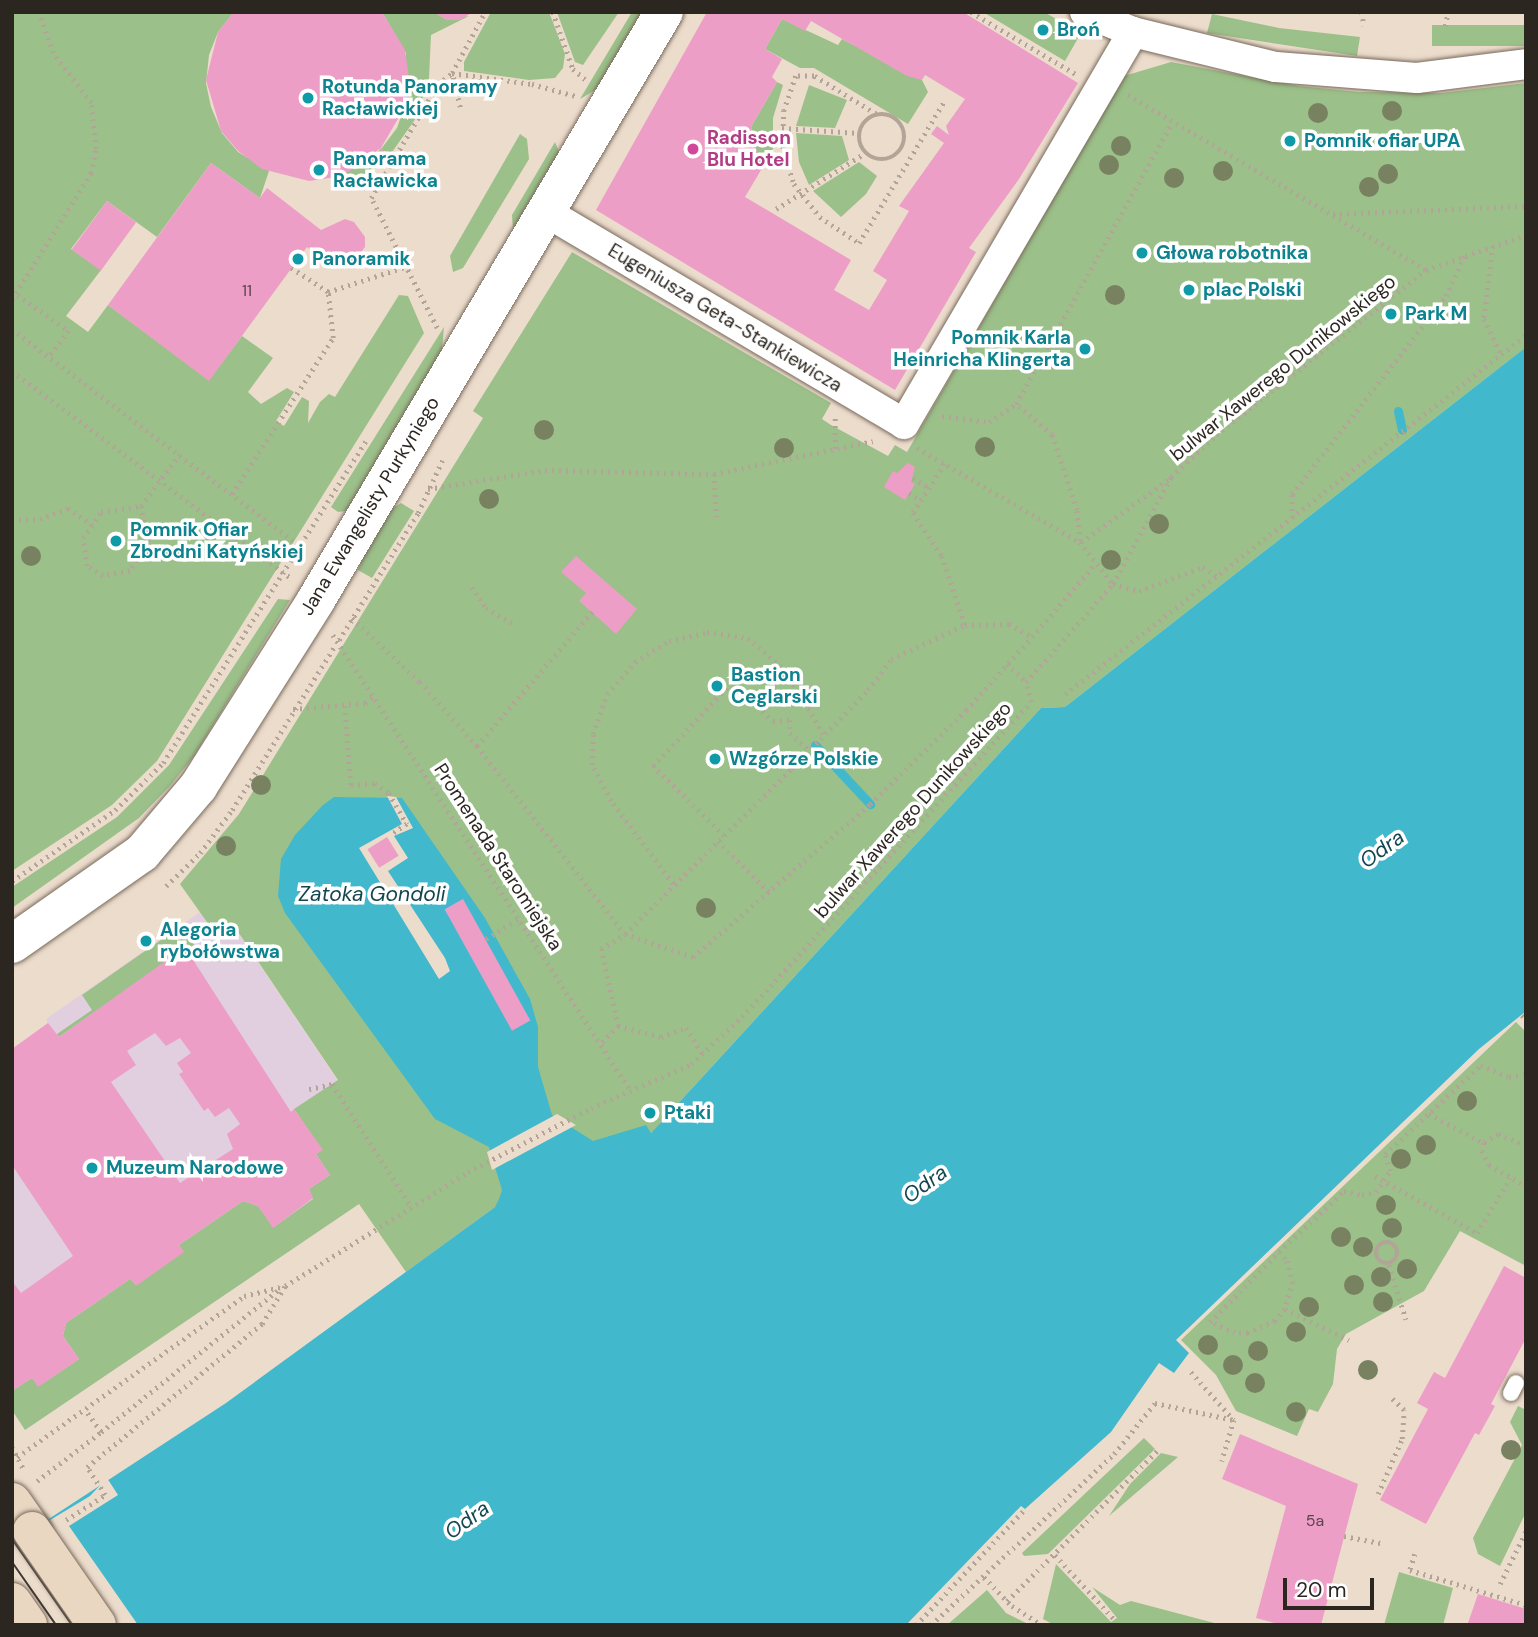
<!DOCTYPE html>
<meta charset="utf-8">
<style>
body{margin:0}
#map{position:relative;width:1538px;height:1637px;overflow:hidden;background:#ecdccc;font-family:"DM Sans",sans-serif}
div>[style]{position:absolute}
.commercial>*{inset:0;background:#e1cfdf}
.green>*{inset:0;background:#9bc089;transform-origin:0 0}
.water>*{inset:0;background:#42b8cc}
.pier>*{inset:0;background:#ecdccc}
.stream>*{height:9px;margin:-4.5px;padding:0 4.5px;transform-origin:4.5px;border-radius:4.5px;background:#42b8cc}
.building>*{inset:0;background:#ed9ec7;transform-origin:0 0}
.path>*{height:4.5px;margin-top:-2.25px;transform-origin:0;background:repeating-linear-gradient(90deg,#b2a598 0 2px,transparent 0 7px)}
.path>.ring{margin:-2.25px;padding:0;box-sizing:content-box;background:none;border:4.5px solid #b2a598;border-radius:50%}
.roads{filter:drop-shadow(0 0 2px #786a5c) drop-shadow(0 0 2px #786a5c)}
.service>*{height:16px;margin:-8px;padding:0 8px;transform-origin:8px;border-radius:8px;background:#fff}
.minor>*{height:30px;margin:-15px;padding:0 15px;transform-origin:15px;border-radius:15px;background:#fff}
.tertiary>*{height:38px;margin:-19px;padding:0 19px;transform-origin:19px;border-radius:19px;background:#fff}
.secondary>*{height:38px;margin:-19px;padding:0 19px;transform-origin:19px;border-radius:19px;background:#e9d7c2}
.tram>*{height:2px;margin:-1px;padding:0 1px;transform-origin:1px;border-radius:1px;background:#403932}
.bridges{filter:drop-shadow(0 0 2px #786a5c) drop-shadow(0 0 2px #786a5c)}
.secondary-bridge>*{height:38px;margin:-19px;padding:0 19px;transform-origin:19px;border-radius:19px;background:#e9d7c2}
.trees>*{width:20px;height:20px;margin:-10px;border-radius:50%;background:#798260}
.dots>*{width:19px;height:19px;translate:-50% -50%;box-sizing:border-box;border:4px solid #fff;border-radius:50%}
span{translate:-50% -50%;white-space:nowrap;text-align:center;line-height:1.15;-webkit-text-stroke:7px #fff;paint-order:stroke}
.number-label{font-size:16px;color:#5c444a}
.number-label span{-webkit-text-stroke-width:0}
.culture-label{font-size:19px;color:#0d838f;font-weight:700}
.left{translate:0 -50%;text-align:left}
.right{translate:-100% -50%;text-align:right}
.hotel-label{font-size:19px;color:#b23c85;font-weight:700}
.street-label{font-size:19px;color:#2c2620}
.water-label{font-size:21px;color:#13464f;font-style:italic}
.frame{position:absolute;inset:0;border:14px solid #2c2620;pointer-events:none}
.scale{position:absolute;left:1283px;top:1578px;width:91px;height:32px;box-sizing:border-box;border:4px solid #2c2620;border-top:0;padding-left:9px;font-size:21px;line-height:24px;white-space:nowrap;color:#2c2620;-webkit-text-stroke:5px #fff;paint-order:stroke}
</style>
<div id="map">
<div class="commercial">
<div style="clip-path:polygon(200px 912px,214px 932px,231px 922px,338px 1081px,327px 1088px,388px 1184px,25px 1430px,12px 1410px,12px 1049px,48px 1023px,46px 1019px)"></div>
</div>
<div class="green">
<div style="clip-path:polygon(12px 12px,234px 12px,218px 32px,209px 55px,206px 83px,211px 107px,222px 133px,238px 152px,269px 171px,260px 198px,211px 163px,157px 237px,107px 201px,71px 249px,101px 270px,66px 316px,88px 332px,108px 305px,209px 380px,242px 336px,273px 358px,248px 392px,261px 404px,287px 388px,294px 392px,276px 421px,284px 426px,302px 397px,309px 401px,308px 423px,320px 402px,329px 394px,335px 397px,399px 295px,408px 296px,424px 333px,157px 761px,112px 805px,12px 871px)"></div>
<div style="clip-path:polygon(382px 12px,434px 12px,447px 20px,469px 16px,431px 35px,429px 78px,416px 118px,390px 155px,351px 184px,346px 172px,381px 149px,397px 128px,406px 102px,406px 53px)"></div>
<div style="clip-path:polygon(491px 12px,549px 12px,565px 54px,563px 68px,555px 78px,529px 80px,464px 71px,464px 62px)"></div>
<div style="clip-path:polygon(557px 12px,619px 12px,583px 65px,575px 62px)"></div>
<div style="clip-path:polygon(632px 12px,643px 12px,597px 89px,580px 99px)"></div>
<div style="clip-path:polygon(983px 12px,1044px 12px,1081px 33px,1065px 61px)"></div>
<div style="clip-path:polygon(1212px 14px,1279px 28px,1360px 37px,1357px 56px,1207px 33px)"></div>
<div style="clip-path:polygon(782px 19px,838px 45px,842px 39px,922px 80px,928px 92px,908px 124px,814px 68px,800px 68px,765px 49px)"></div>
<div style="left:1526px;top:25px;width:21px;height:94px;rotate:90deg"></div>
<div style="clip-path:polygon(1171px 62px,1299px 86px,1359px 92px,1441px 93px,1526px 83px,1526px 347px,1065px 707px,1041px 708px,651px 1133px,495px 1207px,406px 1272px,359px 1204px,25px 1430px,12px 1410px,12px 1391px,32px 1378px,39px 1386px,79px 1359px,63px 1336px,66px 1323px,130px 1279px,136px 1285px,183px 1252px,179px 1245px,243px 1201px,258px 1206px,274px 1227px,313px 1199px,309px 1189px,330px 1175px,316px 1154px,322px 1150px,294px 1109px,338px 1080px,232px 923px,214px 932px,180px 884px,239px 814px,483px 418px,473px 411px,572px 252px,831px 403px,822px 419px,831px 425px,888px 456px,895px 445px,907px 452px,1124px 76px)"></div>
<div style="clip-path:polygon(777px 82px,783px 85px,773px 118px,773px 149px,761px 170px,751px 127px)"></div>
<div style="clip-path:polygon(809px 85px,847px 100px,835px 128px,796px 126px)"></div>
<div style="clip-path:polygon(796px 133px,842px 136px,849px 160px,809px 185px,799px 162px)"></div>
<div style="clip-path:polygon(520px 134px,527px 139px,529px 159px,463px 268px,453px 272px,450px 256px)"></div>
<div style="clip-path:polygon(555px 142px,560px 154px,513px 230px,512px 215px)"></div>
<div style="clip-path:polygon(859px 162px,877px 176px,866px 194px,841px 217px,813px 191px)"></div>
<div style="clip-path:polygon(444px 327px,441px 359px,346px 511px,338px 512px,331px 507px)"></div>
<div style="clip-path:polygon(401px 503px,414px 511px,372px 578px,358px 570px,382px 515px)"></div>
<div style="clip-path:polygon(278px 599px,290px 600px,194px 756px,170px 786px,139px 818px,12px 908px,12px 887px,117px 817px,169px 765px)"></div>
<div style="clip-path:polygon(181px 926px,195px 946px,184px 954px,181px 951px,59px 1037px,57px 1034px,92px 1010px,82px 995px)"></div>
<div style="clip-path:polygon(1516px 1022px,1526px 1032px,1526px 1266px,1460px 1231px,1424px 1291px,1346px 1334px,1337px 1349px,1333px 1384px,1318px 1412px,1309px 1409px,1297px 1436px,1236px 1411px,1216px 1375px,1181px 1340px)"></div>
<div style="clip-path:polygon(1518px 1406px,1526px 1410px,1526px 1512px,1500px 1566px,1478px 1554px,1473px 1538px,1522px 1445px,1510px 1422px)"></div>
<div style="clip-path:polygon(1144px 1438px,1155px 1449px,1048px 1554px,1024px 1556px,1022px 1553px)"></div>
<div style="clip-path:polygon(1161px 1453px,1178px 1457px,1109px 1516px,1130px 1484px)"></div>
<div style="clip-path:polygon(1056px 1564px,1111px 1622px,1117px 1618px,1092px 1587px,1120px 1605px,1131px 1601px,1222px 1625px,1054px 1625px,1043px 1619px)"></div>
<div style="clip-path:polygon(1399px 1572px,1453px 1588px,1443px 1625px,1384px 1625px)"></div>
<div style="clip-path:polygon(987px 1590px,1006px 1613px,1030px 1625px,947px 1625px)"></div>
</div>
<div class="water">
<div style="clip-path:polygon(1526px 347px,1525px 1012px,1479px 1049px,1176px 1340px,1189px 1353px,1174px 1373px,1159px 1363px,1111px 1432px,1025px 1509px,1021px 1506px,906px 1625px,12px 1625px,12px 1543px,226px 1403px,495px 1207px,499px 1199px,502px 1190px,489px 1147px,435px 1119px,285px 913px,278px 896px,281px 859px,295px 835px,323px 805px,334px 797px,402px 798px,485px 918px,530px 999px,538px 1027px,538px 1067px,552px 1115px,593px 1141px,646px 1125px,651px 1133px,1041px 708px,1065px 707px)"></div>
</div>
<div class="pier">
<div style="clip-path:polygon(387px 796px,396px 797px,413px 828px,394px 836px,408px 858px,388px 871px,445px 958px,450px 971px,439px 979px,359px 848px,402px 824px)"></div>
<div style="clip-path:polygon(557px 1114px,576px 1125px,492px 1170px,487px 1152px)"></div>
<div style="clip-path:polygon(107px 1478px,118px 1495px,69px 1526px,138px 1625px,12px 1625px,12px 1543px,90px 1496px)"></div>
</div>
<div class="stream">
<div style="left:1398px;top:411px;width:19px;rotate:78deg"></div>
<div style="left:815px;top:745px;width:81px;rotate:47deg"></div>
</div>
<div class="building">
<div style="clip-path:polygon(234px 12px,382px 12px,405px 50px,409px 78px,406px 105px,381px 148px,384px 152px,379px 149px,363px 165px,336px 177px,309px 181px,262px 169px,238px 151px,221px 131px,206px 80px,218px 32px)"></div>
<div style="clip-path:polygon(434px 12px,473px 12px,460px 20px,447px 20px)"></div>
<div style="clip-path:polygon(evenodd,707px 12px,963px 12px,1078px 83px,1019px 179px,969px 248px,976px 252px,895px 390px,596px 210px,707px 12px,782px 19px,805px 31px,811px 21px,907px 76px,922px 80px,925px 75px,965px 99px,946px 126px,949px 135px,937px 126px,931px 134px,944px 143px,899px 206px,909px 211px,873px 271px,887px 280px,869px 310px,834px 290px,851px 260px,745px 197px,761px 170px,751px 127px,777px 82px,772px 77px,782px 59px,765px 49px,782px 19px)"></div>
<div style="clip-path:polygon(211px 163px,260px 198px,267px 188px,321px 230px,345px 219px,354px 222px,365px 237px,365px 247px,353px 263px,343px 267px,328px 263px,307px 247px,209px 381px,108px 305px)"></div>
<div style="left:107px;top:201px;width:36px;height:60px;rotate:36deg"></div>
<div style="clip-path:polygon(908px 463px,915px 467px,911px 482px,915px 484px,905px 500px,884px 487px,893px 471px,897px 473px)"></div>
<div style="clip-path:polygon(576px 556px,637px 609px,616px 634px,579px 601px,586px 593px,561px 572px)"></div>
<div style="left:387px;top:837px;width:22px;height:23px;rotate:58deg"></div>
<div style="left:463px;top:899px;width:139px;height:21px;rotate:61deg"></div>
<div style="clip-path:polygon(evenodd,181px 950px,188px 952px,291px 1112px,294px 1109px,323px 1150px,316px 1154px,330px 1175px,309px 1189px,313px 1198px,273px 1228px,258px 1206px,243px 1201px,179px 1245px,184px 1252px,136px 1286px,130px 1279px,66px 1323px,63px 1336px,79px 1359px,38px 1387px,32px 1378px,12px 1391px,12px 1281px,21px 1293px,73px 1256px,12px 1165px,12px 1049px,48px 1023px,59px 1037px,181px 950px,155px 1033px,166px 1046px,180px 1038px,191px 1053px,177px 1063px,183px 1072px,179px 1074px,204px 1111px,208px 1108px,215px 1117px,229px 1108px,240px 1124px,227px 1134px,233px 1149px,180px 1183px,111px 1082px,136px 1065px,127px 1051px,155px 1033px)"></div>
<div style="clip-path:polygon(1504px 1266px,1526px 1278px,1526px 1338px,1491px 1404px,1495px 1406px,1479px 1435px,1475px 1433px,1426px 1524px,1380px 1500px,1428px 1409px,1417px 1403px,1434px 1372px,1445px 1378px)"></div>
<div style="clip-path:polygon(1240px 1434px,1358px 1484px,1321px 1625px,1282px 1625px,1256px 1618px,1286px 1506px,1222px 1479px)"></div>
<div style="clip-path:polygon(1478px 1594px,1526px 1609px,1526px 1625px,1468px 1623px)"></div>
</div>
<div class="path">
<div style="left:553px;top:12px;width:60px;rotate:70.7deg"></div>
<div style="left:573px;top:69px;width:16px;rotate:40deg"></div>
<div style="left:971px;top:12px;width:122px;rotate:30.6deg"></div>
<div style="left:1362px;top:12px;width:14px;rotate:82deg"></div>
<div style="left:1445px;top:26px;width:14px;rotate:-78deg"></div>
<div style="left:1128px;top:95px;width:346px;rotate:30.4deg"></div>
<div style="left:460px;top:107px;width:35px;rotate:-103deg"></div>
<div style="left:452px;top:73px;width:69px;rotate:-61.6deg"></div>
<div class="ring" style="left:859px;top:114px;width:41.5px;height:41.5px"></div>
<div style="left:876px;top:114px;width:73px;rotate:-148.5deg"></div>
<div style="left:814px;top:76px;width:18px;rotate:180deg"></div>
<div style="left:796px;top:76px;width:36px;rotate:109deg"></div>
<div style="left:784px;top:110px;width:36px;rotate:92deg"></div>
<div style="left:783px;top:146px;width:40px;rotate:74deg"></div>
<div style="left:794px;top:184px;width:42px;rotate:51.8deg"></div>
<div style="left:820px;top:217px;width:47px;rotate:33.7deg"></div>
<div style="left:859px;top:243px;width:167px;rotate:-59deg"></div>
<div style="left:782px;top:128px;width:77px;rotate:3.7deg"></div>
<div style="left:776px;top:209px;width:105px;rotate:-32.2deg"></div>
<div style="left:1333px;top:214px;width:193px;rotate:-2.4deg"></div>
<div style="left:1493px;top:246px;width:74px;rotate:97deg"></div>
<div style="left:1484px;top:319px;width:39px;rotate:64deg"></div>
<div style="left:12px;top:291px;width:70px;rotate:35.1deg"></div>
<div style="left:69px;top:331px;width:33px;rotate:128deg"></div>
<div style="left:328px;top:292px;width:81px;rotate:-18deg"></div>
<div style="left:12px;top:299px;width:149px;rotate:-57.9deg"></div>
<div style="left:91px;top:173px;width:25px;rotate:-78deg"></div>
<div style="left:96px;top:149px;width:46px;rotate:-96.2deg"></div>
<div style="left:91px;top:103px;width:63px;rotate:-127.2deg"></div>
<div style="left:53px;top:53px;width:43px;rotate:-108.9deg"></div>
<div style="left:437px;top:328px;width:146px;rotate:-116.9deg"></div>
<div style="left:371px;top:198px;width:132px;rotate:-59.6deg"></div>
<div style="left:438px;top:84px;width:18px;rotate:-38deg"></div>
<div style="left:452px;top:73px;width:81px;rotate:7.8deg"></div>
<div style="left:532px;top:84px;width:46px;rotate:15.3deg"></div>
<div style="left:12px;top:329px;width:361px;rotate:37deg"></div>
<div style="left:12px;top:371px;width:349px;rotate:36.6deg"></div>
<div style="left:942px;top:416px;width:47px;rotate:7.3deg"></div>
<div style="left:989px;top:422px;width:32px;rotate:-34deg"></div>
<div style="left:917px;top:448px;width:188px;rotate:30deg"></div>
<div style="left:1080px;top:542px;width:53px;rotate:51.8deg"></div>
<div style="left:1113px;top:584px;width:27px;rotate:15deg"></div>
<div style="left:1139px;top:591px;width:68px;rotate:-20.6deg"></div>
<div style="left:1203px;top:567px;width:17px;rotate:33deg"></div>
<div style="left:835px;top:449px;width:33px;rotate:-90deg"></div>
<div style="left:945px;top:464px;width:59px;rotate:123.1deg"></div>
<div style="left:913px;top:513px;width:52px;rotate:56deg"></div>
<div style="left:942px;top:556px;width:73px;rotate:71.6deg"></div>
<div style="left:714px;top:474px;width:43px;rotate:86deg"></div>
<div style="left:913px;top:478px;width:19px;rotate:32deg"></div>
<div style="left:428px;top:489px;width:119px;rotate:-9.2deg"></div>
<div style="left:545px;top:470px;width:169px;rotate:1.4deg"></div>
<div style="left:714px;top:474px;width:162px;rotate:-11.7deg"></div>
<div style="left:909px;top:493px;width:14px;rotate:30deg"></div>
<div style="left:232px;top:494px;width:186px;rotate:-57.1deg"></div>
<div style="left:333px;top:338px;width:46px;rotate:-96.2deg"></div>
<div style="left:328px;top:292px;width:44px;rotate:-147deg"></div>
<div style="left:141px;top:506px;width:38px;rotate:78deg"></div>
<div style="left:149px;top:543px;width:34px;rotate:124deg"></div>
<div style="left:130px;top:571px;width:27px;rotate:170deg"></div>
<div style="left:103px;top:576px;width:19px;rotate:-148deg"></div>
<div style="left:87px;top:566px;width:28px;rotate:-98deg"></div>
<div style="left:83px;top:538px;width:32px;rotate:-55deg"></div>
<div style="left:101px;top:512px;width:40px;rotate:-8.5deg"></div>
<div style="left:141px;top:506px;width:64px;rotate:-53.3deg"></div>
<div style="left:1292px;top:518px;width:24px;rotate:-90deg"></div>
<div style="left:1292px;top:494px;width:251px;rotate:-52.1deg"></div>
<div style="left:1446px;top:296px;width:44px;rotate:-65.8deg"></div>
<div style="left:12px;top:520px;width:28px;rotate:-2deg"></div>
<div style="left:40px;top:519px;width:30px;rotate:-21deg"></div>
<div style="left:68px;top:508px;width:29px;rotate:35deg"></div>
<div style="left:1080px;top:541px;width:31px;rotate:-96deg"></div>
<div style="left:1077px;top:510px;width:79px;rotate:-108.4deg"></div>
<div style="left:1052px;top:435px;width:48px;rotate:-139.3deg"></div>
<div style="left:1016px;top:404px;width:322px;rotate:-61deg"></div>
<div style="left:1081px;top:542px;width:107px;rotate:-35.5deg"></div>
<div style="left:472px;top:587px;width:25px;rotate:56deg"></div>
<div style="left:486px;top:608px;width:34px;rotate:30deg"></div>
<div style="left:352px;top:618px;width:93px;rotate:43.3deg"></div>
<div style="left:420px;top:682px;width:86px;rotate:48.3deg"></div>
<div style="left:477px;top:746px;width:239px;rotate:51.8deg"></div>
<div style="left:625px;top:934px;width:72px;rotate:18.7deg"></div>
<div style="left:693px;top:957px;width:234px;rotate:-40.8deg"></div>
<div style="left:870px;top:804px;width:134px;rotate:-44.4deg"></div>
<div style="left:966px;top:710px;width:98px;rotate:-47.9deg"></div>
<div style="left:333px;top:635px;width:545px;rotate:56.84deg"></div>
<div style="left:339px;top:640px;width:150px;rotate:-58.1deg"></div>
<div style="left:418px;top:513px;width:60px;rotate:-65.2deg"></div>
<div style="left:1007px;top:664px;width:26px;rotate:43deg"></div>
<div style="left:1065px;top:694px;width:584px;rotate:-37.91deg"></div>
<div style="left:345px;top:706px;width:79px;rotate:85.7deg"></div>
<div style="left:351px;top:785px;width:24px;rotate:-5deg"></div>
<div style="left:375px;top:783px;width:17px;rotate:36deg"></div>
<div style="left:389px;top:793px;width:36px;rotate:60deg"></div>
<div style="left:407px;top:824px;width:18px;rotate:146deg"></div>
<div style="left:293px;top:709px;width:72px;rotate:-4.8deg"></div>
<div style="left:365px;top:703px;width:14px;rotate:-36deg"></div>
<div style="left:477px;top:746px;width:177px;rotate:-49.4deg"></div>
<div style="left:724px;top:836px;width:100px;rotate:-135.4deg"></div>
<div style="left:653px;top:766px;width:115px;rotate:-46.8deg"></div>
<div style="left:732px;top:682px;width:57px;rotate:43.6deg"></div>
<div style="left:773px;top:721px;width:17px;rotate:-3deg"></div>
<div style="left:790px;top:720px;width:13px;rotate:90deg"></div>
<div style="left:790px;top:733px;width:27px;rotate:42deg"></div>
<div style="left:718px;top:841px;width:72px;rotate:45deg"></div>
<div style="left:12px;top:881px;width:125px;rotate:-34.6deg"></div>
<div style="left:115px;top:810px;width:67px;rotate:-44.4deg"></div>
<div style="left:163px;top:763px;width:381px;rotate:-57.8deg"></div>
<div style="left:673px;top:884px;width:104px;rotate:-126.8deg"></div>
<div style="left:611px;top:801px;width:41px;rotate:-117.8deg"></div>
<div style="left:592px;top:765px;width:31px;rotate:-88deg"></div>
<div style="left:593px;top:734px;width:42px;rotate:-70.7deg"></div>
<div style="left:607px;top:694px;width:43px;rotate:-48.8deg"></div>
<div style="left:635px;top:662px;width:40px;rotate:-32deg"></div>
<div style="left:669px;top:641px;width:39px;rotate:-13deg"></div>
<div style="left:707px;top:632px;width:41px;rotate:8.3deg"></div>
<div style="left:748px;top:638px;width:52px;rotate:41.1deg"></div>
<div style="left:787px;top:672px;width:73px;rotate:59.6deg"></div>
<div style="left:166px;top:886px;width:47px;rotate:-44.1deg"></div>
<div style="left:200px;top:853px;width:54px;rotate:-53.3deg"></div>
<div style="left:232px;top:810px;width:194px;rotate:-57.9deg"></div>
<div style="left:486px;top:939px;width:40px;rotate:-32deg"></div>
<div style="left:1522px;top:1015px;width:6px;rotate:45deg"></div>
<div style="left:618px;top:1026px;width:79px;rotate:-102.4deg"></div>
<div style="left:601px;top:949px;width:28px;rotate:-32deg"></div>
<div style="left:625px;top:934px;width:234px;rotate:-44.8deg"></div>
<div style="left:791px;top:769px;width:110px;rotate:-45.7deg"></div>
<div style="left:868px;top:690px;width:39px;rotate:-53deg"></div>
<div style="left:891px;top:659px;width:81px;rotate:-24.7deg"></div>
<div style="left:965px;top:625px;width:44px;rotate:-1.3deg"></div>
<div style="left:1009px;top:624px;width:26px;rotate:29deg"></div>
<div style="left:1032px;top:637px;width:96px;rotate:-49.2deg"></div>
<div style="left:618px;top:1026px;width:44px;rotate:14.3deg"></div>
<div style="left:661px;top:1037px;width:27px;rotate:-20deg"></div>
<div style="left:686px;top:1028px;width:30px;rotate:57deg"></div>
<div style="left:602px;top:1042px;width:23px;rotate:-45deg"></div>
<div style="left:309px;top:1089px;width:24px;rotate:-12deg"></div>
<div style="left:332px;top:1084px;width:145px;rotate:57.1deg"></div>
<div style="left:1429px;top:1114px;width:62px;rotate:27.8deg"></div>
<div style="left:1526px;top:1146px;width:30px;rotate:-157deg"></div>
<div style="left:1498px;top:1134px;width:17px;rotate:147deg"></div>
<div style="left:1484px;top:1143px;width:8px;rotate:104deg"></div>
<div style="left:1482px;top:1151px;width:16px;rotate:63deg"></div>
<div style="left:1489px;top:1165px;width:43px;rotate:29.6deg"></div>
<div style="left:1375px;top:1176px;width:117px;rotate:29.2deg"></div>
<div style="left:1477px;top:1233px;width:64px;rotate:-59deg"></div>
<div class="ring" style="left:1376px;top:1242px;width:17.5px;height:17.5px"></div>
<div style="left:1279px;top:1252px;width:12px;rotate:48deg"></div>
<div style="left:1287px;top:1261px;width:22px;rotate:74deg"></div>
<div style="left:1293px;top:1282px;width:28px;rotate:107deg"></div>
<div style="left:1285px;top:1309px;width:16px;rotate:130deg"></div>
<div style="left:1275px;top:1321px;width:30px;rotate:156deg"></div>
<div style="left:1248px;top:1333px;width:13px;rotate:180deg"></div>
<div style="left:1235px;top:1333px;width:27px;rotate:-156deg"></div>
<div style="left:1210px;top:1322px;width:98px;rotate:-45.4deg"></div>
<div style="left:1279px;top:1252px;width:89px;rotate:-43.2deg"></div>
<div style="left:1344px;top:1191px;width:18px;rotate:13deg"></div>
<div style="left:1362px;top:1195px;width:14px;rotate:-12deg"></div>
<div style="left:1376px;top:1192px;width:25px;rotate:-56deg"></div>
<div style="left:1390px;top:1171px;width:18px;rotate:-106deg"></div>
<div style="left:1385px;top:1154px;width:131px;rotate:-42.8deg"></div>
<div style="left:1481px;top:1065px;width:30px;rotate:23deg"></div>
<div style="left:1509px;top:1077px;width:17px;rotate:-10deg"></div>
<div style="left:1389px;top:1265px;width:57px;rotate:72.5deg"></div>
<div style="left:1285px;top:1309px;width:71px;rotate:25.8deg"></div>
<div style="left:1191px;top:1372px;width:64px;rotate:48.1deg"></div>
<div style="left:1234px;top:1420px;width:43px;rotate:106.3deg"></div>
<div style="left:101px;top:1432px;width:231px;rotate:-38.7deg"></div>
<div style="left:12px;top:1447px;width:27px;rotate:62deg"></div>
<div style="left:17px;top:1457px;width:278px;rotate:-35.3deg"></div>
<div style="left:244px;top:1296px;width:42px;rotate:-13.7deg"></div>
<div style="left:285px;top:1286px;width:216px;rotate:-31.9deg"></div>
<div style="left:468px;top:1172px;width:139px;rotate:-27.5deg"></div>
<div style="left:591px;top:1108px;width:109px;rotate:-23.7deg"></div>
<div style="left:691px;top:1064px;width:69px;rotate:-42.7deg"></div>
<div style="left:742px;top:1017px;width:427px;rotate:-47.5deg"></div>
<div style="left:1031px;top:702px;width:21px;rotate:-104deg"></div>
<div style="left:1026px;top:682px;width:131px;rotate:-48.4deg"></div>
<div style="left:1113px;top:584px;width:122px;rotate:-61.5deg"></div>
<div style="left:1171px;top:477px;width:62px;rotate:-43deg"></div>
<div style="left:1216px;top:435px;width:267px;rotate:-38.2deg"></div>
<div style="left:1426px;top:270px;width:106px;rotate:-19.3deg"></div>
<div style="left:37px;top:1481px;width:81px;rotate:-37.4deg"></div>
<div style="left:101px;top:1432px;width:27px;rotate:-126deg"></div>
<div style="left:1378px;top:1494px;width:60px;rotate:-66.4deg"></div>
<div style="left:1402px;top:1439px;width:29px;rotate:-86deg"></div>
<div style="left:1404px;top:1410px;width:19px;rotate:-137deg"></div>
<div style="left:66px;top:1520px;width:46px;rotate:-32.7deg"></div>
<div style="left:105px;top:1495px;width:33px;rotate:-123deg"></div>
<div style="left:87px;top:1467px;width:226px;rotate:-39.3deg"></div>
<div style="left:262px;top:1324px;width:44px;rotate:-58.8deg"></div>
<div style="left:1344px;top:1536px;width:37px;rotate:11deg"></div>
<div style="left:1415px;top:1554px;width:17px;rotate:107deg"></div>
<div style="left:1410px;top:1570px;width:121px;rotate:16.8deg"></div>
<div style="left:1055px;top:1555px;width:87px;rotate:47.3deg"></div>
<div style="left:984px;top:1577px;width:40px;rotate:46deg"></div>
<div style="left:1012px;top:1606px;width:36px;rotate:32deg"></div>
<div style="left:1500px;top:1584px;width:59px;rotate:-63.9deg"></div>
<div style="left:1007px;top:1601px;width:214px;rotate:-45deg"></div>
<div style="left:916px;top:1625px;width:156px;rotate:-46.8deg"></div>
<div style="left:931px;top:1625px;width:250px;rotate:-43.1deg"></div>
<div style="left:1114px;top:1454px;width:65px;rotate:-51.2deg"></div>
<div style="left:1155px;top:1403px;width:81px;rotate:12.1deg"></div>
</div>
<div class="roads">
<div class="service">
<div style="left:1511px;top:1393px;width:11px;rotate:-63deg"></div>
</div>
<div class="minor">
<div style="left:1085px;top:12px;width:52px;rotate:22.6deg"></div>
<div style="left:1133px;top:32px;width:147px;rotate:13.8deg"></div>
<div style="left:1276px;top:67px;width:141px;rotate:4.5deg"></div>
<div style="left:1417px;top:78px;width:110px;rotate:-7.3deg"></div>
<div style="left:546px;top:212px;width:416px;rotate:30.6deg"></div>
<div style="left:904px;top:424px;width:454px;rotate:-59.7deg"></div>
</div>
<div class="tertiary">
<div style="left:12px;top:944px;width:159px;rotate:-35deg"></div>
<div style="left:142px;top:853px;width:87px;rotate:-49.7deg"></div>
<div style="left:198px;top:787px;width:221px;rotate:-57.7deg"></div>
<div style="left:316px;top:600px;width:683px;rotate:-59.38deg"></div>
</div>
<div class="secondary">
<div style="left:12px;top:1502px;width:35px;rotate:55deg"></div>
<div style="left:12px;top:1602px;width:28px;rotate:55deg"></div>
</div>
</div>
<div class="tram">
<div style="left:12px;top:1539px;width:105px;rotate:55.1deg"></div>
<div style="left:12px;top:1562px;width:77px;rotate:55.1deg"></div>
</div>
<div class="bridges">
<div class="secondary-bridge">
<div style="left:32px;top:1531px;width:114px;rotate:55.3deg"></div>
</div>
</div>
<div class="trees">
<div style="left:1392px;top:111px"></div>
<div style="left:1318px;top:113px"></div>
<div style="left:1121px;top:146px"></div>
<div style="left:1109px;top:165px"></div>
<div style="left:1223px;top:171px"></div>
<div style="left:1388px;top:174px"></div>
<div style="left:1174px;top:178px"></div>
<div style="left:1369px;top:187px"></div>
<div style="left:1115px;top:295px"></div>
<div style="left:544px;top:430px"></div>
<div style="left:985px;top:447px"></div>
<div style="left:784px;top:448px"></div>
<div style="left:489px;top:499px"></div>
<div style="left:1159px;top:524px"></div>
<div style="left:31px;top:556px"></div>
<div style="left:1111px;top:560px"></div>
<div style="left:261px;top:785px"></div>
<div style="left:226px;top:846px"></div>
<div style="left:706px;top:908px"></div>
<div style="left:1467px;top:1101px"></div>
<div style="left:1426px;top:1145px"></div>
<div style="left:1401px;top:1159px"></div>
<div style="left:1386px;top:1205px"></div>
<div style="left:1392px;top:1228px"></div>
<div style="left:1341px;top:1237px"></div>
<div style="left:1363px;top:1247px"></div>
<div style="left:1407px;top:1269px"></div>
<div style="left:1381px;top:1277px"></div>
<div style="left:1354px;top:1285px"></div>
<div style="left:1383px;top:1302px"></div>
<div style="left:1309px;top:1307px"></div>
<div style="left:1296px;top:1332px"></div>
<div style="left:1208px;top:1345px"></div>
<div style="left:1258px;top:1351px"></div>
<div style="left:1233px;top:1365px"></div>
<div style="left:1368px;top:1370px"></div>
<div style="left:1255px;top:1383px"></div>
<div style="left:1296px;top:1412px"></div>
<div style="left:1511px;top:1450px"></div>
</div>
<div class="dots">
<div style="left:1043px;top:30px;background:#0f9aa8"></div>
<div style="left:308px;top:98px;background:#0f9aa8"></div>
<div style="left:1290px;top:141px;background:#0f9aa8"></div>
<div style="left:693px;top:149px;background:#d1479c"></div>
<div style="left:319px;top:170px;background:#0f9aa8"></div>
<div style="left:1142px;top:253px;background:#0f9aa8"></div>
<div style="left:298px;top:259px;background:#0f9aa8"></div>
<div style="left:1189px;top:290px;background:#0f9aa8"></div>
<div style="left:1391px;top:314px;background:#0f9aa8"></div>
<div style="left:1085px;top:349px;background:#0f9aa8"></div>
<div style="left:116px;top:541px;background:#0f9aa8"></div>
<div style="left:717px;top:686px;background:#0f9aa8"></div>
<div style="left:715px;top:759px;background:#0f9aa8"></div>
<div style="left:146px;top:941px;background:#0f9aa8"></div>
<div style="left:650px;top:1113px;background:#0f9aa8"></div>
<div style="left:92px;top:1168px;background:#0f9aa8"></div>
</div>
<div class="number-label">
<span style="left:247px;top:291px">11</span>
<span style="left:1315px;top:1521px">5a</span>
</div>
<div class="culture-label">
<span class="left" style="left:1057px;top:30px">Broń</span>
<span class="left" style="left:322px;top:98px">Rotunda Panoramy<br>Racławickiej</span>
<span class="left" style="left:1304px;top:141px">Pomnik ofiar UPA</span>
<span class="left" style="left:333px;top:170px">Panorama<br>Racławicka</span>
<span class="left" style="left:1156px;top:253px">Głowa robotnika</span>
<span class="left" style="left:312px;top:259px">Panoramik</span>
<span class="left" style="left:1203px;top:290px">plac Polski</span>
<span class="left" style="left:1405px;top:314px">Park M</span>
<span class="right" style="left:1071px;top:349px">Pomnik Karla<br>Heinricha Klingerta</span>
<span class="left" style="left:130px;top:541px">Pomnik Ofiar<br>Zbrodni Katyńskiej</span>
<span class="left" style="left:731px;top:686px">Bastion<br>Ceglarski</span>
<span class="left" style="left:729px;top:759px">Wzgórze Polskie</span>
<span class="left" style="left:160px;top:941px">Alegoria<br>rybołówstwa</span>
<span class="left" style="left:664px;top:1113px">Ptaki</span>
<span class="left" style="left:106px;top:1168px">Muzeum Narodowe</span>
</div>
<div class="hotel-label">
<span class="left" style="left:707px;top:149px">Radisson<br>Blu Hotel</span>
</div>
<div class="street-label">
<span style="left:725px;top:318px;rotate:31deg">Eugeniusza Geta-Stankiewicza</span>
<span style="left:1283px;top:368px;rotate:-39deg">bulwar Xawerego Dunikowskiego</span>
<span style="left:370px;top:506px;rotate:-59deg">Jana Ewangelisty Purkyniego</span>
<span style="left:913px;top:810px;rotate:-48deg">bulwar Xawerego Dunikowskiego</span>
<span style="left:498px;top:857px;rotate:57deg">Promenada Staromiejska</span>
</div>
<div class="water-label">
<span style="left:1382px;top:849px;rotate:-36deg">Odra</span>
<span style="left:372px;top:894px">Zatoka Gondoli</span>
<span style="left:925px;top:1184px;rotate:-36deg">Odra</span>
<span style="left:467px;top:1520px;rotate:-36deg">Odra</span>
</div>
<div class="frame"></div>
<div class="scale">20 m</div>
</div>
